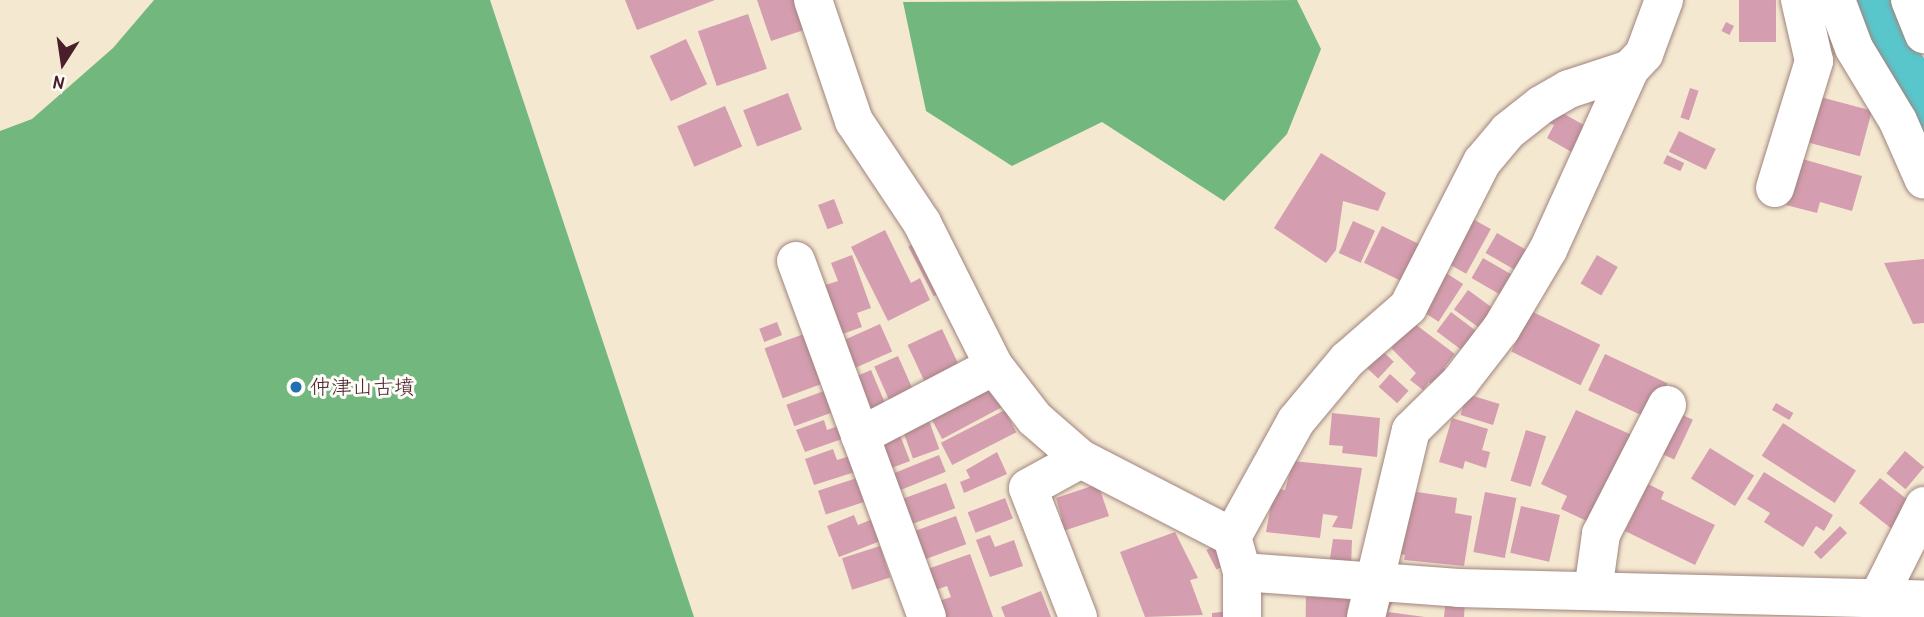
<!DOCTYPE html>
<meta charset="utf-8">
<style>
body{margin:0}
#map{position:relative;width:1924px;height:617px;overflow:hidden;background:#f5e8d1;font-family:"Patrick Hand","Klee One",sans-serif}
div>[style]{position:absolute}
.forest>*{inset:0;background:#72b87e}
.river>*{height:56px;margin:-28px;padding:0 28px;transform-origin:28px;border-radius:28px;background:#59c6cc}
.building>*{inset:0;background:#d49db0;transform-origin:0 0}
.roads{filter:drop-shadow(0 0 2px #a0847e) drop-shadow(0 0 2px #a0847e)}
.minor>*{height:38px;margin:-19px;padding:0 19px;transform-origin:19px;border-radius:19px;background:#fff}
.dots>*{width:19px;height:19px;translate:-50% -50%;box-sizing:border-box;border:4px solid #fdfcf7;border-radius:50%}
span{translate:-50% -50%;white-space:nowrap;text-align:center;line-height:1.15;-webkit-text-stroke:6px #fdfcf7;paint-order:stroke}
.poi-label{font-size:21px;color:#4a1f2b}
.left{translate:0 -50%;text-align:left}
.north{position:absolute;left:28px;top:28px;width:70px;height:70px;-webkit-text-stroke:5px #fdfcf7;paint-order:stroke;rotate:192deg;font-size:19px;font-weight:700;line-height:28px;text-align:center;color:#4a1f2b}
.north::after{content:'';display:block;margin:auto;width:24px;height:32px;background:#4a1f2b;clip-path:polygon(50% 0,100% 100%,50% 72%,0 100%)}
</style>
<div id="map">
<div class="forest">
<div style="clip-path:polygon(154px 0,490px 0,694px 617px,0 617px,0 131px,32px 119px,113px 48px)"></div>
<div style="clip-path:polygon(1297px 0,1321px 49px,1287px 134px,1224px 201px,1102px 122px,1012px 166px,926px 111px,903px 2px)"></div>
</div>
<div class="river">
<div style="left:1864px;top:0;width:50px;rotate:67.6deg"></div>
<div style="left:1883px;top:46px;width:76px;rotate:57.4deg"></div>
</div>
<div class="building">
<div style="clip-path:polygon(625px 0,715px 0,637px 30px)"></div>
<div style="clip-path:polygon(757px 0,794px 0,804px 30px,771px 41px)"></div>
<div style="left:1739px;top:0;width:37px;height:42px"></div>
<div style="left:748px;top:14px;width:58px;height:53px;rotate:71deg"></div>
<div style="left:1726px;top:22px;width:9px;height:10px;rotate:27deg"></div>
<div style="left:686px;top:39px;width:50px;height:40px;rotate:65deg"></div>
<div style="left:1690px;top:88px;width:9px;height:31px;rotate:18deg"></div>
<div style="left:788px;top:93px;width:39px;height:48px;rotate:69deg"></div>
<div style="left:1813px;top:95px;width:61px;height:47px;rotate:15deg"></div>
<div style="left:725px;top:106px;width:44px;height:52px;rotate:67deg"></div>
<div style="clip-path:polygon(1552px 107px,1589px 128px,1575px 154px,1547px 138px,1554px 125px,1545px 121px)"></div>
<div style="left:1679px;top:131px;width:41px;height:23px;rotate:26deg"></div>
<div style="clip-path:polygon(1321px 153px,1386px 193px,1378px 211px,1343px 201px,1336px 250px,1326px 263px,1274px 228px)"></div>
<div style="left:1667px;top:155px;width:19px;height:9px;rotate:25deg"></div>
<div style="clip-path:polygon(1799px 158px,1862px 176px,1852px 211px,1820px 202px,1817px 213px,1786px 205px)"></div>
<div style="left:834px;top:199px;width:26px;height:17px;rotate:69deg"></div>
<div style="left:1469px;top:217px;width:25px;height:51px;rotate:29deg"></div>
<div style="left:1353px;top:221px;width:24px;height:35px;rotate:24deg"></div>
<div style="left:1382px;top:226px;width:52px;height:41px;rotate:26deg"></div>
<div style="clip-path:polygon(885px 230px,911px 283px,920px 278px,930px 300px,888px 321px,851px 247px)"></div>
<div style="left:1497px;top:233px;width:48px;height:23px;rotate:30deg"></div>
<div style="left:919px;top:241px;width:56px;height:12px;rotate:63deg"></div>
<div style="clip-path:polygon(852px 255px,871px 308px,857px 313px,862px 327px,834px 337px,816px 288px,838px 281px,831px 263px)"></div>
<div style="left:1597px;top:255px;width:24px;height:33px;rotate:30deg"></div>
<div style="left:1483px;top:258px;width:40px;height:23px;rotate:30deg"></div>
<div style="clip-path:polygon(1924px 259px,1924px 323px,1913px 324px,1884px 263px)"></div>
<div style="left:1443px;top:271px;width:24px;height:45px;rotate:33deg"></div>
<div style="left:1468px;top:290px;width:39px;height:24px;rotate:36deg"></div>
<div style="left:1531px;top:311px;width:77px;height:45px;rotate:26deg"></div>
<div style="left:1451px;top:312px;width:41px;height:24px;rotate:37deg"></div>
<div style="clip-path:polygon(1411px 321px,1455px 354px,1444px 368px,1450px 373px,1438px 389px,1429px 382px,1423px 390px,1410px 380px,1416px 373px,1391px 348px)"></div>
<div style="left:777px;top:322px;width:14px;height:19px;rotate:69deg"></div>
<div style="left:880px;top:324px;width:30px;height:44px;rotate:66deg"></div>
<div style="left:942px;top:329px;width:44px;height:38px;rotate:65deg"></div>
<div style="left:804px;top:334px;width:53px;height:42px;rotate:70deg"></div>
<div style="left:1377px;top:346px;width:23px;height:23px;rotate:43deg"></div>
<div style="left:1605px;top:354px;width:69px;height:40px;rotate:25deg"></div>
<div style="left:898px;top:356px;width:39px;height:26px;rotate:66deg"></div>
<div style="left:871px;top:370px;width:39px;height:26px;rotate:67deg"></div>
<div style="left:1390px;top:374px;width:25px;height:17px;rotate:42deg"></div>
<div style="left:990px;top:384px;width:26px;height:68px;rotate:62deg"></div>
<div style="left:824px;top:391px;width:23px;height:40px;rotate:70deg"></div>
<div style="left:1467px;top:394px;width:34px;height:22px;rotate:17deg"></div>
<div style="left:1776px;top:403px;width:20px;height:8px;rotate:30deg"></div>
<div style="left:1005px;top:410px;width:25px;height:72px;rotate:63deg"></div>
<div style="clip-path:polygon(1576px 410px,1632px 435px,1591px 523px,1561px 509px,1567px 496px,1541px 484px)"></div>
<div style="left:1672px;top:410px;width:23px;height:44px;rotate:25deg"></div>
<div style="clip-path:polygon(1332px 413px,1380px 418px,1377px 457px,1342px 453px,1343px 446px,1329px 445px)"></div>
<div style="left:928px;top:418px;width:33px;height:28px;rotate:70deg"></div>
<div style="clip-path:polygon(1452px 418px,1488px 429px,1482px 450px,1490px 452px,1486px 468px,1465px 461px,1463px 469px,1439px 462px)"></div>
<div style="clip-path:polygon(824px 420px,827px 430px,838px 426px,842px 439px,805px 452px,796px 430px)"></div>
<div style="left:1783px;top:423px;width:87px;height:39px;rotate:33deg"></div>
<div style="clip-path:polygon(898px 430px,910px 461px,881px 472px,874px 452px)"></div>
<div style="left:1526px;top:430px;width:21px;height:53px;rotate:17deg"></div>
<div style="left:1710px;top:448px;width:52px;height:36px;rotate:32deg"></div>
<div style="clip-path:polygon(833px 449px,837px 460px,850px 456px,855px 472px,814px 485px,805px 459px)"></div>
<div style="left:1905px;top:451px;width:25px;height:29px;rotate:40deg"></div>
<div style="clip-path:polygon(997px 452px,1007px 474px,964px 493px,960px 482px,970px 478px,966px 470px)"></div>
<div style="left:939px;top:455px;width:18px;height:52px;rotate:68deg"></div>
<div style="clip-path:polygon(1293px 461px,1362px 468px,1352px 529px,1332px 527px,1338px 516px,1323px 514px,1320px 538px,1266px 532px,1272px 499px,1276px 489px,1285px 490px)"></div>
<div style="clip-path:polygon(1764px 472px,1833px 515px,1824px 531px,1816px 526px,1803px 547px,1764px 522px,1770px 513px,1747px 499px)"></div>
<div style="left:857px;top:478px;width:25px;height:41px;rotate:72deg"></div>
<div style="clip-path:polygon(1880px 478px,1909px 501px,1897px 533px,1859px 503px)"></div>
<div style="left:946px;top:483px;width:27px;height:46px;rotate:70deg"></div>
<div style="clip-path:polygon(1098px 484px,1109px 516px,1057px 533px,1053px 521px,1062px 519px,1056px 498px)"></div>
<div style="clip-path:polygon(1648px 484px,1664px 492px,1661px 499px,1715px 525px,1695px 565px,1625px 531px)"></div>
<div style="clip-path:polygon(1404px 490px,1457px 498px,1455px 513px,1472px 516px,1464px 566px,1404px 560px,1405px 555px,1393px 553px)"></div>
<div style="left:1485px;top:492px;width:32px;height:61px;rotate:11deg"></div>
<div style="left:1005px;top:498px;width:22px;height:40px;rotate:69deg"></div>
<div style="left:1521px;top:506px;width:40px;height:48px;rotate:13deg"></div>
<div style="clip-path:polygon(854px 515px,858px 525px,875px 518px,883px 540px,839px 557px,827px 526px)"></div>
<div style="left:956px;top:516px;width:30px;height:43px;rotate:70deg"></div>
<div style="left:1840px;top:526px;width:10px;height:37px;rotate:45deg"></div>
<div style="clip-path:polygon(1175px 532px,1198px 578px,1190px 580px,1203px 615px,1145px 617px,1120px 552px)"></div>
<div style="clip-path:polygon(990px 535px,995px 547px,1014px 540px,1023px 566px,990px 577px,976px 540px)"></div>
<div style="clip-path:polygon(1333px 539px,1352px 540px,1351px 566px,1329px 565px)"></div>
<div style="left:1218px;top:544px;width:22px;height:13px;rotate:63deg"></div>
<div style="left:880px;top:546px;width:33px;height:40px;rotate:72deg"></div>
<div style="clip-path:polygon(970px 554px,993px 617px,938px 617px,933px 603px,951px 597px,947px 586px,930px 592px,922px 571px)"></div>
<div style="clip-path:polygon(1041px 591px,1051px 617px,1005px 617px,1001px 607px)"></div>
<div style="clip-path:polygon(1397px 593px,1388px 612px,1425px 617px,1369px 617px)"></div>
<div style="left:1306px;top:597px;width:43px;height:20px;rotate:1deg"></div>
<div style="clip-path:polygon(1446px 598px,1465px 600px,1464px 617px,1444px 617px)"></div>
<div style="clip-path:polygon(1231px 611px,1231px 617px,1212px 617px,1212px 613px)"></div>
</div>
<div class="roads">
<div class="minor">
<div style="left:813px;top:0;width:128px;rotate:71.3deg"></div>
<div style="left:854px;top:121px;width:123px;rotate:56.3deg"></div>
<div style="left:922px;top:223px;width:160px;rotate:63.3deg"></div>
<div style="left:994px;top:366px;width:67px;rotate:52.3deg"></div>
<div style="left:1035px;top:419px;width:61px;rotate:41deg"></div>
<div style="left:1081px;top:459px;width:170px;rotate:27.3deg"></div>
<div style="left:1232px;top:537px;width:36px;rotate:74deg"></div>
<div style="left:1242px;top:572px;width:217px;rotate:4.2deg"></div>
<div style="left:1458px;top:588px;width:466px;rotate:1.4deg"></div>
<div style="left:1836px;top:0;width:51px;rotate:69.4deg"></div>
<div style="left:1854px;top:48px;width:85px;rotate:58.9deg"></div>
<div style="left:1898px;top:121px;width:64px;rotate:66.2deg"></div>
<div style="left:1910px;top:0;width:37px;rotate:68deg"></div>
<div style="left:1775px;top:188px;width:133px;rotate:-72.9deg"></div>
<div style="left:1814px;top:61px;width:63px;rotate:-102.9deg"></div>
<div style="left:796px;top:261px;width:379px;rotate:69.8deg"></div>
<div style="left:860px;top:436px;width:151px;rotate:-27.6deg"></div>
<div style="left:1232px;top:537px;width:132px;rotate:-61.1deg"></div>
<div style="left:1296px;top:421px;width:80px;rotate:-50.1deg"></div>
<div style="left:1347px;top:360px;width:81px;rotate:-41deg"></div>
<div style="left:1408px;top:307px;width:163px;rotate:-63deg"></div>
<div style="left:1482px;top:162px;width:40px;rotate:-50deg"></div>
<div style="left:1508px;top:131px;width:42px;rotate:-38.2deg"></div>
<div style="left:1541px;top:105px;width:32px;rotate:-30deg"></div>
<div style="left:1569px;top:89px;width:64px;rotate:-18.2deg"></div>
<div style="left:1630px;top:69px;width:21px;rotate:-47deg"></div>
<div style="left:1644px;top:54px;width:58px;rotate:-69.7deg"></div>
<div style="left:1593px;top:591px;width:58px;rotate:-82deg"></div>
<div style="left:1601px;top:534px;width:145px;rotate:-62.9deg"></div>
<div style="left:1878px;top:598px;width:103px;rotate:-63.4deg"></div>
<div style="left:1078px;top:617px;width:138px;rotate:-111.2deg"></div>
<div style="left:1028px;top:488px;width:60px;rotate:-28.7deg"></div>
<div style="left:1242px;top:617px;width:45px;rotate:-90deg"></div>
<div style="left:1366px;top:617px;width:192px;rotate:-76.5deg"></div>
<div style="left:1411px;top:430px;width:69px;rotate:-44.4deg"></div>
<div style="left:1460px;top:382px;width:67px;rotate:-52.3deg"></div>
<div style="left:1501px;top:329px;width:92px;rotate:-59.3deg"></div>
<div style="left:1548px;top:250px;width:199px;rotate:-65.6deg"></div>
</div>
</div>
<div class="dots">
<div style="left:296px;top:387px;background:#1f6fb2"></div>
</div>
<div class="poi-label">
<span class="left" style="left:310px;top:387px">仲津山古墳</span>
</div>
<div class="north">N</div>
</div>
